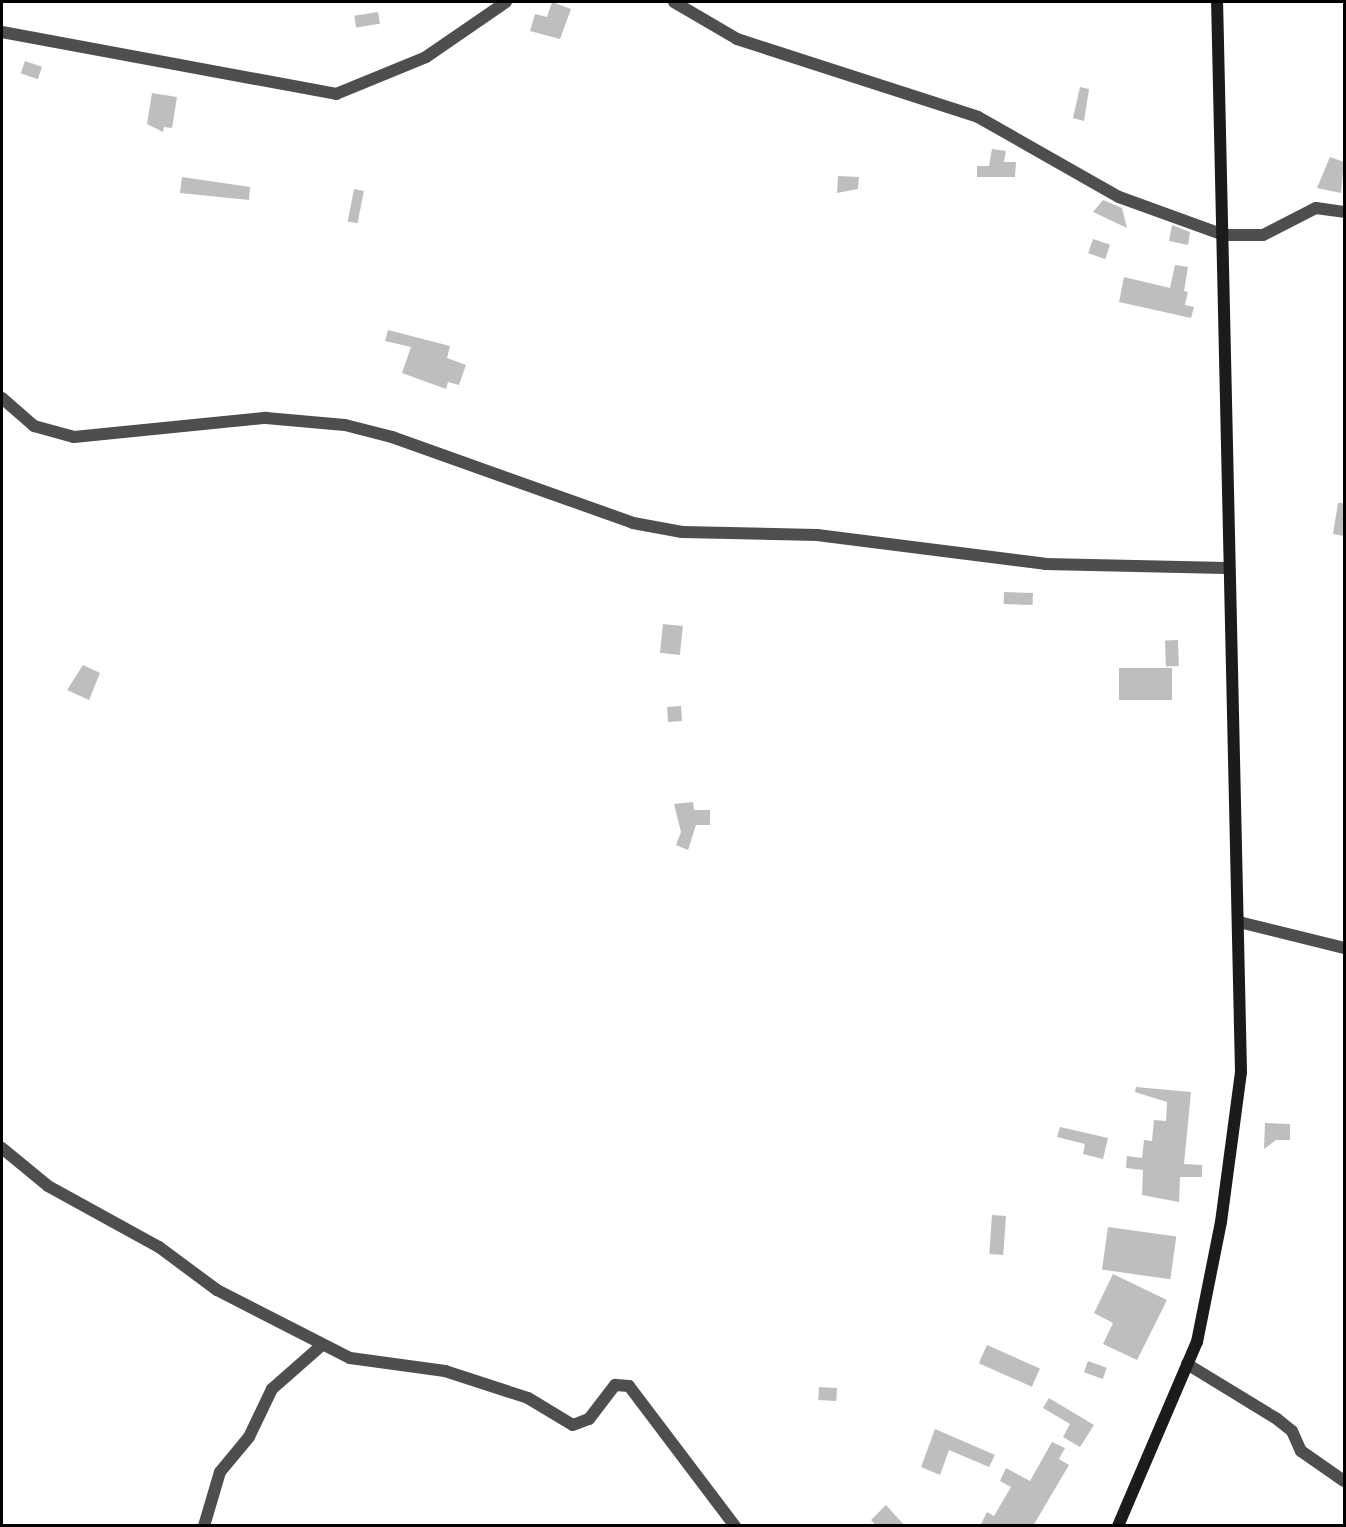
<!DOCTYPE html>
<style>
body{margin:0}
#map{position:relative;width:1346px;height:1527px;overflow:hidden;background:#fff;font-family:"Roboto Condensed",sans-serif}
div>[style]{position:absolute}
.building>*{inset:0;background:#bebebe;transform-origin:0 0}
.street>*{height:12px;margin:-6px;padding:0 6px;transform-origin:6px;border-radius:6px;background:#4e4e4e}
.secondary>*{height:12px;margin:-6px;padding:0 6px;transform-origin:6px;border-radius:6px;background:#1b1b1b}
span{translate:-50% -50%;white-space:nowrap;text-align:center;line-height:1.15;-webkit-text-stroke:4.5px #fff;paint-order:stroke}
.frame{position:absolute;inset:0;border:3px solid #000;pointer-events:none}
</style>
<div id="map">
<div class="building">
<div style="clip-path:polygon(552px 2px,571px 9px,560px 39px,530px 31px,535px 14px,547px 17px)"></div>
<div style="left:378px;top:12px;width:12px;height:24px;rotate:81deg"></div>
<div style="left:25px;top:61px;width:18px;height:13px;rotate:19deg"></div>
<div style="clip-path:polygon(1080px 87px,1089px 89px,1084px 121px,1073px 118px)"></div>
<div style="clip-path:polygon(152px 93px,177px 97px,172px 128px,164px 127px,163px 132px,147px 124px)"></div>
<div style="clip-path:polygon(992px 149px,1006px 151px,1004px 162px,1016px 162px,1015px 177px,977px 177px,977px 166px,989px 166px)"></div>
<div style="clip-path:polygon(1330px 157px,1344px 162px,1341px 193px,1317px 188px)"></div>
<div style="clip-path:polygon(838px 176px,859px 177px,858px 189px,837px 193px)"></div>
<div style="clip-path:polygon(182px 177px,250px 187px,249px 200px,180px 193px)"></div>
<div style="left:354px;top:189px;width:10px;height:33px;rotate:11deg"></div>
<div style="clip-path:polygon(1103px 200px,1122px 208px,1127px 228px,1093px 212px)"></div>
<div style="clip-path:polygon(1172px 225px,1190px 232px,1188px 245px,1169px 241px)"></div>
<div style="left:1093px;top:239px;width:18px;height:15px;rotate:19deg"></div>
<div style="clip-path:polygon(1175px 265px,1188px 267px,1184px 291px,1188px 292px,1185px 305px,1194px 307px,1191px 318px,1119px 302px,1124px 277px,1170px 288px)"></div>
<div style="clip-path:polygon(388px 330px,450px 346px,447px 358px,466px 365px,459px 385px,448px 382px,446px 389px,402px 373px,411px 347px,385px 341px)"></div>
<div style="clip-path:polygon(1338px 503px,1344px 503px,1344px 536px,1333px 534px)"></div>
<div style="left:1004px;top:592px;width:29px;height:12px;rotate:2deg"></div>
<div style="left:663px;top:624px;width:20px;height:29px;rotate:6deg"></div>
<div style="left:1178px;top:640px;width:26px;height:13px;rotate:88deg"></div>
<div style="clip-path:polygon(83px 665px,100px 673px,89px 700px,67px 690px)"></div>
<div style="left:1172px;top:668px;width:32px;height:53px;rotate:90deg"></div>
<div style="left:681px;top:706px;width:15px;height:14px;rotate:86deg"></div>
<div style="clip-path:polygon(693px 802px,694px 810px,710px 810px,710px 825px,696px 825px,688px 850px,676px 845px,681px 832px,674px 804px)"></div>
<div style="clip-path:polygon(1136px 1087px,1191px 1092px,1184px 1164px,1202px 1165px,1202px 1177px,1180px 1177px,1179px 1202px,1142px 1195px,1143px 1170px,1126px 1168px,1127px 1156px,1142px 1158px,1144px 1140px,1152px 1141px,1154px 1120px,1166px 1121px,1167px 1102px,1135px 1092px)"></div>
<div style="clip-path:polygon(1265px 1123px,1290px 1124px,1290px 1140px,1276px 1140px,1264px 1149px)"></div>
<div style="clip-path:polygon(1060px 1127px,1108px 1138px,1103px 1159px,1083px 1154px,1085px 1144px,1057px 1137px)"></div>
<div style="left:992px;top:1215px;width:14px;height:39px;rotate:4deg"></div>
<div style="left:1108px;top:1227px;width:69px;height:43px;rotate:8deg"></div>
<div style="clip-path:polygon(1113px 1274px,1167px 1300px,1137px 1360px,1103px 1344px,1113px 1323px,1094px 1313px)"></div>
<div style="left:987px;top:1345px;width:58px;height:20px;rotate:24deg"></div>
<div style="left:1088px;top:1361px;width:20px;height:12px;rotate:20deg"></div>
<div style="left:819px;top:1387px;width:18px;height:13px;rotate:3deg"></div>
<div style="clip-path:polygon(1049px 1398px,1094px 1425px,1080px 1447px,1063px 1437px,1070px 1424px,1043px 1408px)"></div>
<div style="clip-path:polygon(935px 1429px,995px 1455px,989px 1467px,949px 1450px,940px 1475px,921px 1467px)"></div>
<div style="clip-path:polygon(1052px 1442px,1065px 1448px,1059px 1459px,1069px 1465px,1033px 1526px,980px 1526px,987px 1512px,994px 1516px,1011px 1487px,1000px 1481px,1006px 1468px,1030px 1481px)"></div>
<div style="clip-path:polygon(886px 1505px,905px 1526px,876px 1526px,871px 1520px)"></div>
</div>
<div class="street">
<div style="left:674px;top:2px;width:73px;rotate:30.4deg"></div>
<div style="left:737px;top:39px;width:253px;rotate:17.9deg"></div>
<div style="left:978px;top:117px;width:162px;rotate:29.6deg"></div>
<div style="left:1119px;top:197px;width:112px;rotate:19.9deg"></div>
<div style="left:1224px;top:235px;width:39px"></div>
<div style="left:1263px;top:235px;width:59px;rotate:-27deg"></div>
<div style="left:1316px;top:208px;width:28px;rotate:8deg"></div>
<div style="left:2px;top:32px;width:340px;rotate:10.5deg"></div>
<div style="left:336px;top:94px;width:97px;rotate:-22.3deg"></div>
<div style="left:426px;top:57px;width:97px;rotate:-34.5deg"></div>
<div style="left:2px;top:398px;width:43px;rotate:41.2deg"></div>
<div style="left:34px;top:426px;width:41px;rotate:15.4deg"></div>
<div style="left:74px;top:437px;width:193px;rotate:-5.7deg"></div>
<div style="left:266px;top:418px;width:79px;rotate:5.1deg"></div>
<div style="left:345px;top:425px;width:49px;rotate:14.3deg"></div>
<div style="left:392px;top:437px;width:256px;rotate:19.6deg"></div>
<div style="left:633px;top:523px;width:50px;rotate:10.4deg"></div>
<div style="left:682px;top:532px;width:135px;rotate:1.3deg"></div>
<div style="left:817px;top:535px;width:230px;rotate:7.2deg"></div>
<div style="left:1045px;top:564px;width:181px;rotate:1.3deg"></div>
<div style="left:1239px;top:922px;width:108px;rotate:13.9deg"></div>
<div style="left:2px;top:1148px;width:60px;rotate:39.6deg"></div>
<div style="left:48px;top:1186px;width:127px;rotate:28.8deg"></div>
<div style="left:159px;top:1247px;width:72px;rotate:36.6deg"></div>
<div style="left:217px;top:1290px;width:149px;rotate:27.1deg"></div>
<div style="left:350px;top:1358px;width:96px;rotate:7.8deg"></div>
<div style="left:445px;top:1371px;width:87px;rotate:18deg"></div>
<div style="left:528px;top:1398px;width:52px;rotate:31deg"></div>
<div style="left:573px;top:1425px;width:17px;rotate:-21deg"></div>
<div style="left:589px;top:1419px;width:43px;rotate:-52.6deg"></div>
<div style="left:615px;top:1385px;width:14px;rotate:4deg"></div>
<div style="left:629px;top:1386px;width:176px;rotate:52.9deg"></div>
<div style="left:1187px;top:1364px;width:105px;rotate:31.4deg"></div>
<div style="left:1277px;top:1419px;width:19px;rotate:39deg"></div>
<div style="left:1292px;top:1431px;width:22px;rotate:66deg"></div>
<div style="left:1301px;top:1451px;width:52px;rotate:34.9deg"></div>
<div style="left:204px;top:1526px;width:56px;rotate:-73.5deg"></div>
<div style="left:220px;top:1472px;width:45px;rotate:-50.4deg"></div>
<div style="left:249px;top:1437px;width:53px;rotate:-64.4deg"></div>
<div style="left:272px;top:1389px;width:65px;rotate:-41.3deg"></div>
</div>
<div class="secondary">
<div style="left:1118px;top:1526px;width:200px;rotate:-66.8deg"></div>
<div style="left:1197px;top:1342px;width:122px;rotate:-78.7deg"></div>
<div style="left:1221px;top:1222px;width:151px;rotate:-82.4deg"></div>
<div style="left:1241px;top:1072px;width:1070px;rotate:-91.28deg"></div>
</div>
<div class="frame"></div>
</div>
